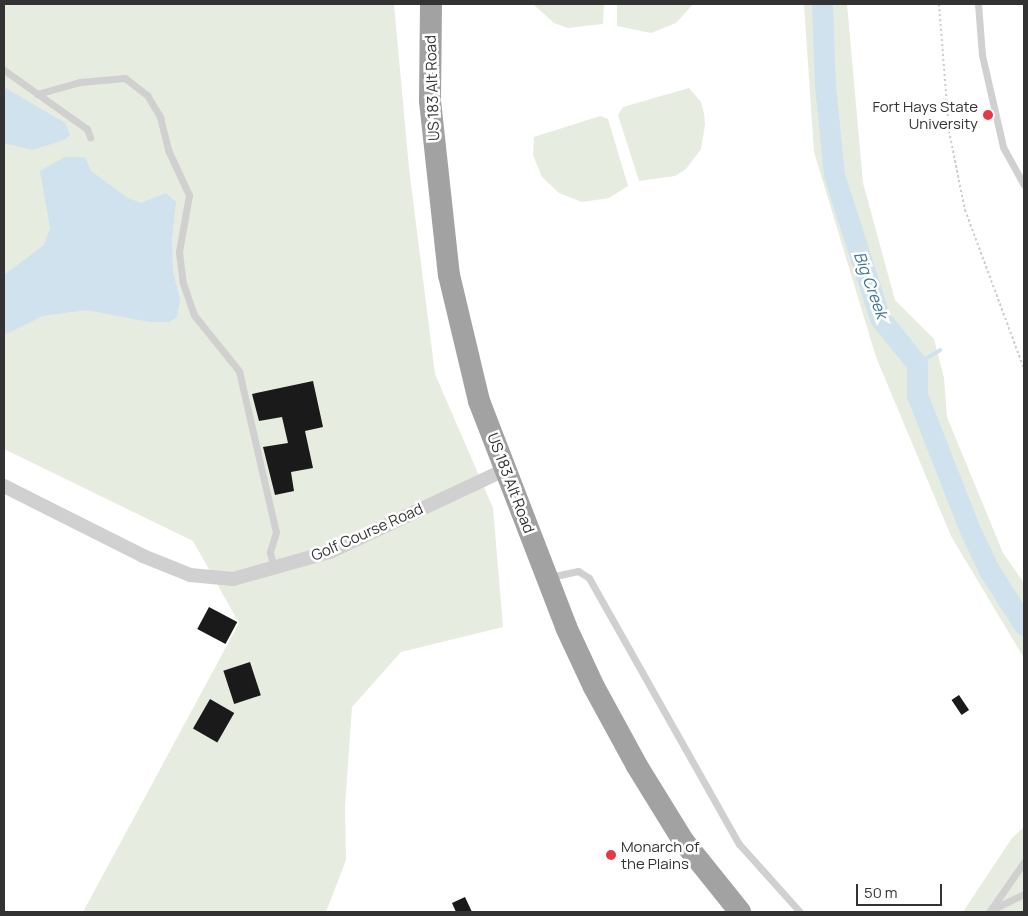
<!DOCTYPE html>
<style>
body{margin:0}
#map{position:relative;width:1028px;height:916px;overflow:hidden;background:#fff;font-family:Manrope,sans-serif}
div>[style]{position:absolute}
.green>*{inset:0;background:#e6ecdf}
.water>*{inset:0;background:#cfe2ee}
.stream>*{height:4px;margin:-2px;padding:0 2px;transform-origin:2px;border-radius:2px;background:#cfe2ee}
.river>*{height:21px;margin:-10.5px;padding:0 10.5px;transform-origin:10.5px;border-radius:10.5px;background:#cfe2ee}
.building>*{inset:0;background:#1a1a1a;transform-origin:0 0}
.path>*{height:2px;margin-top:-1px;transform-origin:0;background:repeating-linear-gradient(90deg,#cdcdcd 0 2.5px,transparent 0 5px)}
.service>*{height:7px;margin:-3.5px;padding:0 3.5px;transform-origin:3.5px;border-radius:3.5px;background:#d0d0d0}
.minor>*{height:14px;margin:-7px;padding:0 7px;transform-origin:7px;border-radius:7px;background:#d0d0d0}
.trunk>*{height:22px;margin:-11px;padding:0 11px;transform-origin:11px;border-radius:11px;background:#a2a2a2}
.dots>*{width:14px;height:14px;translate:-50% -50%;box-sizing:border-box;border:2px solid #fff;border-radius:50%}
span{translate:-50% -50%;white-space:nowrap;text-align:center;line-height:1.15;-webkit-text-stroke:5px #fff;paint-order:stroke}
.street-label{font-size:15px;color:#333}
.poi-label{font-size:15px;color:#333}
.right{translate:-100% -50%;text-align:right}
.left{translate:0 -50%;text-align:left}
.water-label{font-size:16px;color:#3f7597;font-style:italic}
.frame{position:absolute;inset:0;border:5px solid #333;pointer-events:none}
.scale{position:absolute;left:856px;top:884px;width:86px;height:22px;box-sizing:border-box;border:2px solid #333;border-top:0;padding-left:6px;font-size:15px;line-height:18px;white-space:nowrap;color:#333;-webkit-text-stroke:4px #fff;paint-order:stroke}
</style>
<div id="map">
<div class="green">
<div style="clip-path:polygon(4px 4px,394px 4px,409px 168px,435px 374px,493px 508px,503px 627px,401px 652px,352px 707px,345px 807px,346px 860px,326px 912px,83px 912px,239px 623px,193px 541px,4px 449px)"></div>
<div style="clip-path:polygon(533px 4px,604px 4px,603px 24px,568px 28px,554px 23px)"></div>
<div style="clip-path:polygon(617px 4px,693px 4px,676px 23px,651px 33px,617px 26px)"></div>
<div style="clip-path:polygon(804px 4px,847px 4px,863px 183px,895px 300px,934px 339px,944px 378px,947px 417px,1003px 553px,1024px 583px,1024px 658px,951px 536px,876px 357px,814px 152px)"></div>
<div style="clip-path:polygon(689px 88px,701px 102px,704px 113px,705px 125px,701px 149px,686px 169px,675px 176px,639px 181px,618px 115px,623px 107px)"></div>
<div style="clip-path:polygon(600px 116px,608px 119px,628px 186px,609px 198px,582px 202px,559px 193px,542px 177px,533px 155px,534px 137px)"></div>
<div style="clip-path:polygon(1024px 827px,1024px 912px,963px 912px,1012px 838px)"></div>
</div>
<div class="water">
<div style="clip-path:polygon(4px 87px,65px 123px,70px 135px,64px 140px,32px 150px,4px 143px)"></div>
<div style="clip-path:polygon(65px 157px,85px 157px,91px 171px,128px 198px,141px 203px,166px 193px,176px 202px,172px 239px,173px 272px,180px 299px,177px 317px,169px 322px,150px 322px,86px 310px,43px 316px,4px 335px,4px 275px,44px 245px,50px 228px,40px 171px)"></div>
</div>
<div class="stream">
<div style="left:917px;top:364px;width:27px;rotate:-31deg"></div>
</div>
<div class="river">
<div style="left:822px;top:4px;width:81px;rotate:87.9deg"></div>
<div style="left:825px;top:85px;width:90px;rotate:84.3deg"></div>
<div style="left:834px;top:175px;width:150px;rotate:72.2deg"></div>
<div style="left:880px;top:318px;width:59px;rotate:51.2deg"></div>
<div style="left:917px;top:364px;width:31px;rotate:90deg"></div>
<div style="left:917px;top:395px;width:145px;rotate:68.6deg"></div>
<div style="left:970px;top:530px;width:44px;rotate:64.6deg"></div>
<div style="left:989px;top:570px;width:65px;rotate:57.5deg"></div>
</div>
<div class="building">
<div style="clip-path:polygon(313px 381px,323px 427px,305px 431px,313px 468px,291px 472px,294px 491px,275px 495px,263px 447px,288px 443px,282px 417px,259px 421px,252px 394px)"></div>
<div style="left:209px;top:607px;width:32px;height:25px;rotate:28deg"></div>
<div style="left:250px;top:662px;width:35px;height:28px;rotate:72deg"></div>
<div style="left:959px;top:695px;width:18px;height:9px;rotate:56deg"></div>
<div style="left:210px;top:699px;width:28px;height:34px;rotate:30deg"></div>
<div style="clip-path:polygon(465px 897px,472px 912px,456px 912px,452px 903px)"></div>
</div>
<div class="path">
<div style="left:939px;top:4px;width:127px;rotate:85.5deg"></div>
<div style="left:949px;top:131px;width:81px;rotate:78.6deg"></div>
<div style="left:965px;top:210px;width:170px;rotate:69.6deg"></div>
</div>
<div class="service">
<div style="left:978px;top:4px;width:51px;rotate:85.5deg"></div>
<div style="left:982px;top:55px;width:94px;rotate:77.1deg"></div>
<div style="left:1003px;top:147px;width:43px;rotate:61.1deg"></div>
<div style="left:4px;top:70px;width:102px;rotate:35.4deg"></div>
<div style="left:87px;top:129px;width:9px;rotate:69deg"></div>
<div style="left:37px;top:94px;width:45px;rotate:-15.6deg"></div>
<div style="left:80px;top:82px;width:45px;rotate:-5.1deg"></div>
<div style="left:125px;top:78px;width:28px;rotate:38deg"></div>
<div style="left:147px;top:95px;width:26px;rotate:59deg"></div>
<div style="left:160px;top:117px;width:34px;rotate:76deg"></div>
<div style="left:168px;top:150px;width:50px;rotate:65deg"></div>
<div style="left:189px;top:195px;width:58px;rotate:100deg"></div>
<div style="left:179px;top:252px;width:31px;rotate:83deg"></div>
<div style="left:183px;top:283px;width:34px;rotate:71deg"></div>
<div style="left:194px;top:315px;width:72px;rotate:51.2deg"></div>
<div style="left:239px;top:371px;width:165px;rotate:77.1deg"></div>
<div style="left:276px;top:532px;width:21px;rotate:107deg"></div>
<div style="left:270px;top:552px;width:17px;rotate:77deg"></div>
<div style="left:550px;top:577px;width:29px;rotate:-12deg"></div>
<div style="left:578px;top:571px;width:13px;rotate:32deg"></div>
<div style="left:589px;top:578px;width:305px;rotate:60.6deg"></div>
<div style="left:739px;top:844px;width:91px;rotate:48.1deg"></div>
<div style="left:993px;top:909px;width:34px;rotate:-26deg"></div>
<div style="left:989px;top:912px;width:61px;rotate:-55deg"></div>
</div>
<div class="minor">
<div style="left:4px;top:486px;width:156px;rotate:26.7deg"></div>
<div style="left:143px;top:556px;width:51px;rotate:22deg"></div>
<div style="left:190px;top:575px;width:43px;rotate:5.3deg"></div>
<div style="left:233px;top:579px;width:101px;rotate:-15.6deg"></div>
<div style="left:330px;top:552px;width:195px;rotate:-25.2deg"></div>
</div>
<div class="trunk">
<div style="left:431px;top:4px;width:97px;rotate:90.6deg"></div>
<div style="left:430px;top:101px;width:175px;rotate:83.8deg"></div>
<div style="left:449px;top:275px;width:130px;rotate:76.6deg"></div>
<div style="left:479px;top:401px;width:242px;rotate:68.9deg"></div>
<div style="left:566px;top:627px;width:66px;rotate:65deg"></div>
<div style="left:594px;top:687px;width:90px;rotate:61.4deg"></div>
<div style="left:637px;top:766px;width:89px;rotate:58.3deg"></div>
<div style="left:684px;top:842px;width:90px;rotate:51.3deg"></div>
</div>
<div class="dots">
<div style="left:988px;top:115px;background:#e63946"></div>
<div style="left:611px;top:855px;background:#e63946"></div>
</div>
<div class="street-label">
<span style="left:432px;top:88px;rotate:-92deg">US 183 Alt Road</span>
<span style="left:511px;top:483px;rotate:69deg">US 183 Alt Road</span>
<span style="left:367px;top:532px;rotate:-24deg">Golf Course Road</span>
</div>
<div class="poi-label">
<span class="right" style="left:978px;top:115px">Fort Hays State<br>University</span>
<span class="left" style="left:621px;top:855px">Monarch of<br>the Plains</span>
</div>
<div class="water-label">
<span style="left:871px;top:285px;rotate:70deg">Big Creek</span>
</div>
<div class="frame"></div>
<div class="scale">50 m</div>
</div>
